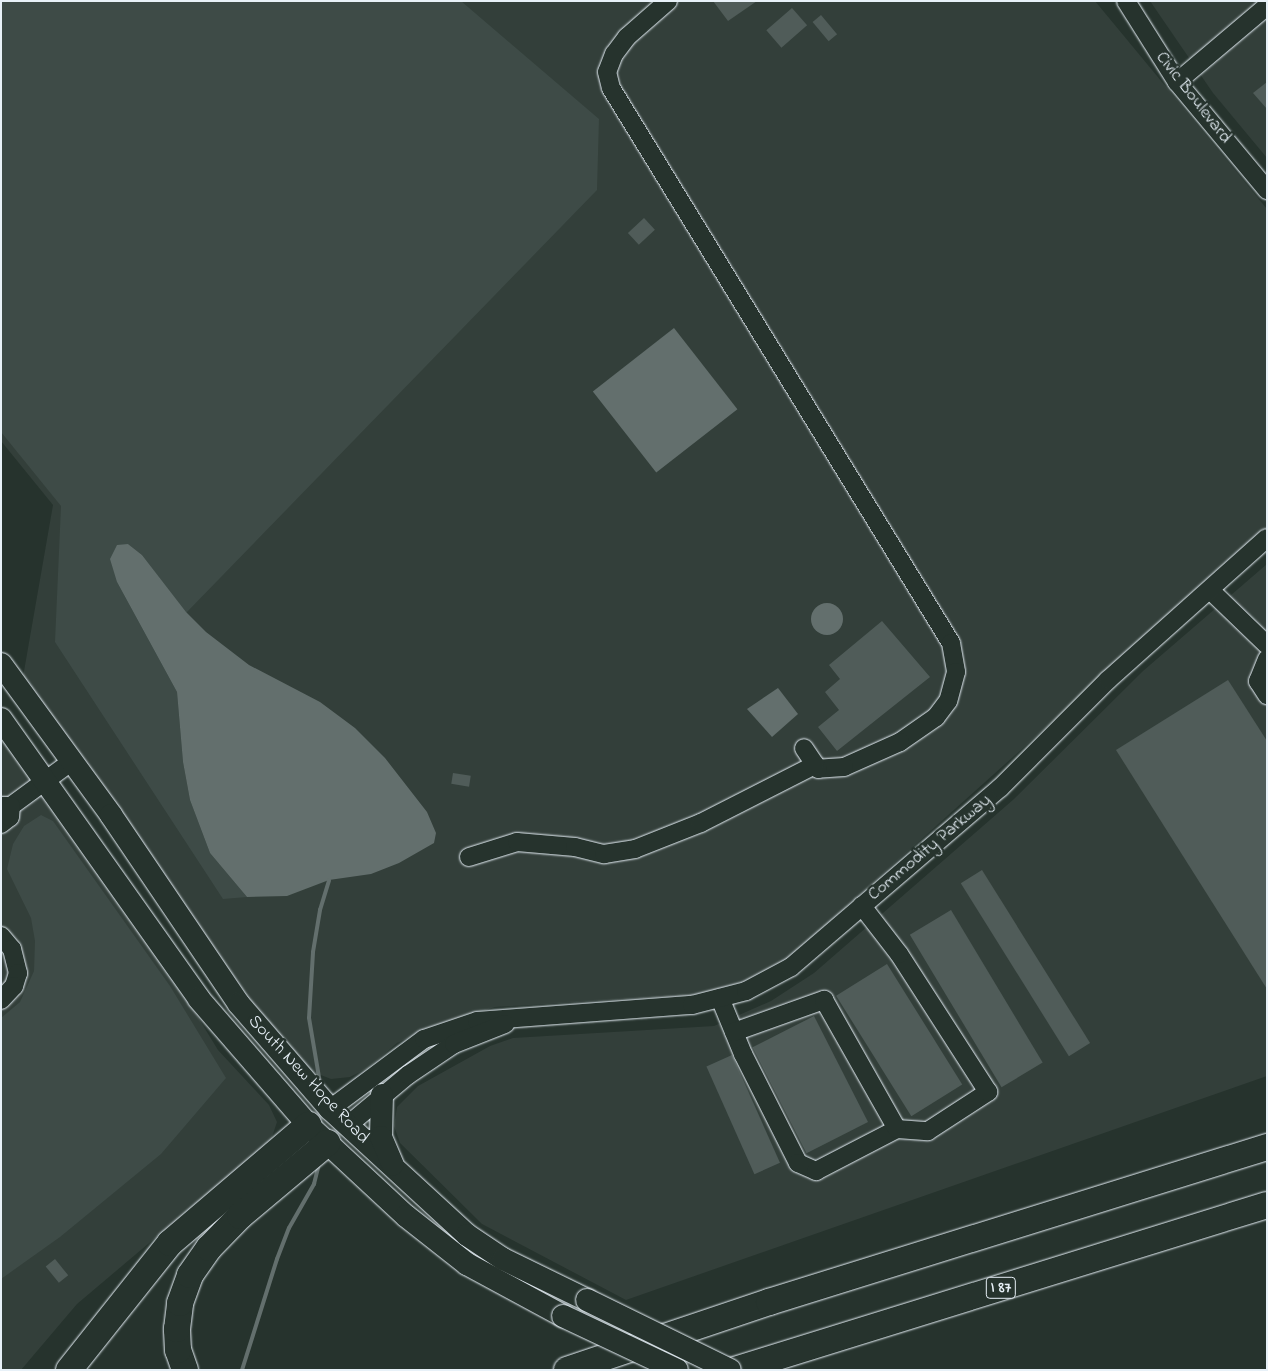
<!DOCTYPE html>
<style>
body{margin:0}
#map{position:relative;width:1268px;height:1371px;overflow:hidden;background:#26332d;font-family:"Indie Flower",sans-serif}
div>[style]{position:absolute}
.built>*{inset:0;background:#333f3a}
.green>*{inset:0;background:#3e4b47}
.water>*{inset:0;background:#636f6d;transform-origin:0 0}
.round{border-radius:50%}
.stream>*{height:4px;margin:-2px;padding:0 2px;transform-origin:2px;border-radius:2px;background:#636f6d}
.building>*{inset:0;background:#505c59;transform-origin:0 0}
.roads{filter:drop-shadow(0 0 1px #e8f1f8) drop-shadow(0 0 1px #e8f1f8)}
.minor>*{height:18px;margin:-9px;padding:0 9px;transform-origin:9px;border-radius:9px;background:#26332d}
.major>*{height:22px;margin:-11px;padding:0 11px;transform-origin:11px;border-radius:11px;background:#26332d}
.highway>*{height:26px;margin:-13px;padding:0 13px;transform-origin:13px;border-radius:13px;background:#26332d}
.bridges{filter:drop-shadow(0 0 1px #e8f1f8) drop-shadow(0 0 1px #e8f1f8)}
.major-bridge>*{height:22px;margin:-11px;padding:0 11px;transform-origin:11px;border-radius:11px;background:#26332d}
span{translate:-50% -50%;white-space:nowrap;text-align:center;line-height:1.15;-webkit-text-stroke:5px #26332d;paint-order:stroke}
.shield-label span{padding:1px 4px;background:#26332d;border:1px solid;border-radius:4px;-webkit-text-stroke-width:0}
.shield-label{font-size:16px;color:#e8f1f8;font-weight:700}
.street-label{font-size:18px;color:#e8f1f8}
.frame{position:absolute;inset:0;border:2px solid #e8f1f8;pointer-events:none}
</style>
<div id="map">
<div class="built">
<div style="clip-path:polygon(1px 1px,1095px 1px,1267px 209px,1267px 529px,789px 958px,750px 979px,709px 994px,495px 1007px,434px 1026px,397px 1043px,368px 1068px,350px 1077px,331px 1079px,313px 1072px,295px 1059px,267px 1023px,23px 677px,53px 505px,1px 441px)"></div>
<div style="clip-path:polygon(1150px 1px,1267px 1px,1267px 158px,1213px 93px)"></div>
<div style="clip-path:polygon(1267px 564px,1267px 1076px,626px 1300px,482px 1224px,400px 1143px,394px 1126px,397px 1107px,418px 1086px,490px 1046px,513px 1038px,714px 1026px,771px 1001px,814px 973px,1014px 799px,1143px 671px)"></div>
<div style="clip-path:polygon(1px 732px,185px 996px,218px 1050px,269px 1105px,277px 1122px,271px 1140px,77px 1304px,21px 1370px,1px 1370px)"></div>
</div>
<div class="green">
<div style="clip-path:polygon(1px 1px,461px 1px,599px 119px,597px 190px,186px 613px,142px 555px,128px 544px,117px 582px,177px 692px,183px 762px,190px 800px,210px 853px,247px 897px,223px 899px,55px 642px,61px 506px,1px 432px)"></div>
<div style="clip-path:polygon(41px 815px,53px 821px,170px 986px,226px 1078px,161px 1154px,60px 1237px,1px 1279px,1px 1018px,20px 1002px,34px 971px,35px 941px,31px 918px,7px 869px,13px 844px,24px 826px)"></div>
</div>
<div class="water">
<div style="left:674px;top:328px;width:103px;height:103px;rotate:52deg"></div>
<div style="clip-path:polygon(128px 544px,142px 555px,186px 612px,206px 632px,249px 665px,320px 702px,355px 728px,385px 758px,427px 812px,436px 833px,434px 843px,399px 863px,371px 874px,329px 880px,287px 896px,247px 897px,210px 853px,190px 800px,183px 762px,177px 692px,117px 582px,110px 559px,117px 545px)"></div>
<div class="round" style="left:811px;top:603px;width:32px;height:32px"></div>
<div style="clip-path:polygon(778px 688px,798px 714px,772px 737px,747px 709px)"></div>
</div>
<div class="stream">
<div style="left:320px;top:1083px;width:66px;rotate:-99.6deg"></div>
<div style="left:309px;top:1018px;width:66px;rotate:-86.5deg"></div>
<div style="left:313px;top:952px;width:43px;rotate:-80.5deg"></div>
<div style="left:320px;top:910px;width:31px;rotate:-73deg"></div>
<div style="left:242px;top:1370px;width:116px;rotate:-72.5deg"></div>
<div style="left:277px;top:1259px;width:33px;rotate:-69deg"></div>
<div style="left:289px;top:1228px;width:51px;rotate:-60.4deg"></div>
<div style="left:314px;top:1184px;width:21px;rotate:-76deg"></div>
</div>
<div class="building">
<div style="clip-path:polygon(713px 1px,757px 1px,728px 21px)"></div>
<div style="left:792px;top:8px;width:23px;height:34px;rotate:49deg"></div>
<div style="left:821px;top:15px;width:25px;height:11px;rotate:50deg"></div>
<div style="clip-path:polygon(1267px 82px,1267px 109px,1253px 93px)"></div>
<div style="left:644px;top:218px;width:16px;height:22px;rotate:47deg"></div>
<div style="clip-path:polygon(882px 621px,930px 677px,837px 751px,818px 727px,839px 710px,825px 692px,840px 679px,829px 665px)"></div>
<div style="clip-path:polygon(1228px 680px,1267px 741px,1267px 989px,1116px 750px)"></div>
<div style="left:453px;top:773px;width:18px;height:11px;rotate:9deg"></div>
<div style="left:982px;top:870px;width:204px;height:25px;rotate:58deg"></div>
<div style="left:951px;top:910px;width:178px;height:48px;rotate:59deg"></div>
<div style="left:887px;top:964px;width:142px;height:60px;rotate:58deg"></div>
<div style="left:814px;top:1016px;width:119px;height:69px;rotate:63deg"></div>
<div style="left:732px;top:1055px;width:118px;height:28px;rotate:66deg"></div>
<div style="left:55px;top:1259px;width:21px;height:12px;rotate:51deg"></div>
</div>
<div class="roads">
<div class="minor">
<div style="left:668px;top:1px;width:55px;rotate:138.7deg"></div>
<div style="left:627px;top:37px;width:21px;rotate:127deg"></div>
<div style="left:614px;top:54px;width:19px;rotate:111deg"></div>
<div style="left:607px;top:72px;width:16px;rotate:76deg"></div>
<div style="left:611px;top:88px;width:651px;rotate:58.51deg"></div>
<div style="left:951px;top:643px;width:29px;rotate:80deg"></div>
<div style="left:956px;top:672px;width:30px;rotate:105deg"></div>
<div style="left:948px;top:701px;width:20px;rotate:127deg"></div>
<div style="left:936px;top:717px;width:44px;rotate:145.2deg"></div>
<div style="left:900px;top:742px;width:61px;rotate:155.9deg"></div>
<div style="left:844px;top:767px;width:26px;rotate:176deg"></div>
<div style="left:818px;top:769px;width:25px;rotate:-124deg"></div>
<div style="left:1126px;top:1px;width:96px;rotate:57.8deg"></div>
<div style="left:1177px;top:82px;width:141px;rotate:50.2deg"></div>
<div style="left:1177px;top:82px;width:118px;rotate:-40.2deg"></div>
<div style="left:1210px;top:590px;width:79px;rotate:44deg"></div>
<div style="left:1267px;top:659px;width:24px;rotate:112deg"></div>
<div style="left:1258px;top:681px;width:17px;rotate:57deg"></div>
<div style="left:1px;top:806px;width:10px"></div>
<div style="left:11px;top:806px;width:76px;rotate:-36.4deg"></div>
<div style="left:1px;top:824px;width:11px;rotate:-38deg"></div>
<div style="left:10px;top:817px;width:11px;rotate:-85deg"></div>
<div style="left:469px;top:857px;width:50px;rotate:-17.4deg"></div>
<div style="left:517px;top:842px;width:58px;rotate:4.9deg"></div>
<div style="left:575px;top:847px;width:30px;rotate:14deg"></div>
<div style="left:604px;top:854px;width:31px;rotate:-9deg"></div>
<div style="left:635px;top:849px;width:71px;rotate:-21.5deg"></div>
<div style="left:701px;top:823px;width:128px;rotate:-27deg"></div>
<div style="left:1px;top:936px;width:17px;rotate:50deg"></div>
<div style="left:12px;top:949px;width:25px;rotate:76deg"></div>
<div style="left:18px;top:973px;width:14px;rotate:107deg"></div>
<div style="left:14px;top:986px;width:19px;rotate:133deg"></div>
<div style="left:720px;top:998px;width:61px;rotate:67.7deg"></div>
<div style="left:743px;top:1054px;width:122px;rotate:63.2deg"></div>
<div style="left:798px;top:1163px;width:20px;rotate:24deg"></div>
<div style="left:816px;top:1171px;width:91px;rotate:-27.4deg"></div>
<div style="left:897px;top:1129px;width:31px;rotate:4deg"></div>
<div style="left:928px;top:1131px;width:72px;rotate:-33deg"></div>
<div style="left:988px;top:1092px;width:164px;rotate:-122.8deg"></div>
<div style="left:899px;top:954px;width:61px;rotate:-127.6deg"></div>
<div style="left:734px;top:1032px;width:96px;rotate:-19.6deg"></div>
<div style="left:824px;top:1000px;width:148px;rotate:60.5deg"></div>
<div style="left:330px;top:1109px;width:117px;rotate:-36.7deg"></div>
<div style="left:424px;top:1039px;width:56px;rotate:-18.8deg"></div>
<div style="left:477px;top:1021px;width:216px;rotate:-4.3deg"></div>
<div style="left:692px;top:1005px;width:56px;rotate:-14.5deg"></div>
<div style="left:746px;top:991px;width:51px;rotate:-28.1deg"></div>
<div style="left:791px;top:967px;width:275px;rotate:-40.6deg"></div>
<div style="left:1000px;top:788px;width:153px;rotate:-45deg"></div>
<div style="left:1108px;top:680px;width:213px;rotate:-41.8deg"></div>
<div style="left:347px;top:1126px;width:80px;rotate:-39.9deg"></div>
<div style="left:408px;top:1075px;width:55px;rotate:-34deg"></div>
<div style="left:454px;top:1044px;width:55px;rotate:-21.4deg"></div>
</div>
<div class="major">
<div style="left:1px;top:664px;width:187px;rotate:53.9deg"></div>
<div style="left:111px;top:815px;width:228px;rotate:55.9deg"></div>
<div style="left:239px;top:1004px;width:139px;rotate:49.1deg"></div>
<div style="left:330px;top:1109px;width:186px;rotate:42.6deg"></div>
<div style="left:467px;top:1235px;width:43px;rotate:33.7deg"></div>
<div style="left:503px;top:1259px;width:93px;rotate:26deg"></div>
<div style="left:1px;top:719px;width:343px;rotate:54.7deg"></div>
<div style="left:199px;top:999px;width:167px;rotate:49.1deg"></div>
<div style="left:308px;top:1125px;width:134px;rotate:42.9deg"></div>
<div style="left:406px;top:1216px;width:78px;rotate:38.2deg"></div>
<div style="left:467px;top:1264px;width:109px;rotate:28.4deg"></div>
<div style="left:382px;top:1095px;width:42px;rotate:91.4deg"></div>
<div style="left:381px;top:1137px;width:30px;rotate:67deg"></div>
</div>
<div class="highway">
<div style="left:69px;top:1370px;width:162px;rotate:-51.5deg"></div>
<div style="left:170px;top:1243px;width:182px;rotate:-40.5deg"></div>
<div style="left:185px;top:1370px;width:21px;rotate:-109deg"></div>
<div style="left:178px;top:1350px;width:21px;rotate:-93deg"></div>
<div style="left:177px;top:1329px;width:26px;rotate:-83deg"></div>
<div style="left:180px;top:1303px;width:30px;rotate:-70deg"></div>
<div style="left:190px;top:1275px;width:33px;rotate:-55deg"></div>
<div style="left:209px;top:1248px;width:45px;rotate:-45.9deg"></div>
<div style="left:240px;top:1216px;width:114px;rotate:-40deg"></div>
<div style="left:567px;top:1370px;width:213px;rotate:-18.6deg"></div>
<div style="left:769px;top:1302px;width:522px;rotate:-17.29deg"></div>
<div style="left:735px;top:1370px;width:557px;rotate:-17.23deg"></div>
</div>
</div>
<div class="bridges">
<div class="major-bridge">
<div style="left:587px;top:1300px;width:159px;rotate:26.1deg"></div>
<div style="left:563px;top:1316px;width:126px;rotate:25.3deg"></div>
</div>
</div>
<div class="shield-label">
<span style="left:1001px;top:1288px">I 87</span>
</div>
<div class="street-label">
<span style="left:1193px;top:98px;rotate:52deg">Civic Boulevard</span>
<span style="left:930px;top:848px;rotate:-40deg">Commodity Parkway</span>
<span style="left:308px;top:1080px;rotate:47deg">South New Hope Road</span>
</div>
<div class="frame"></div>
</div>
